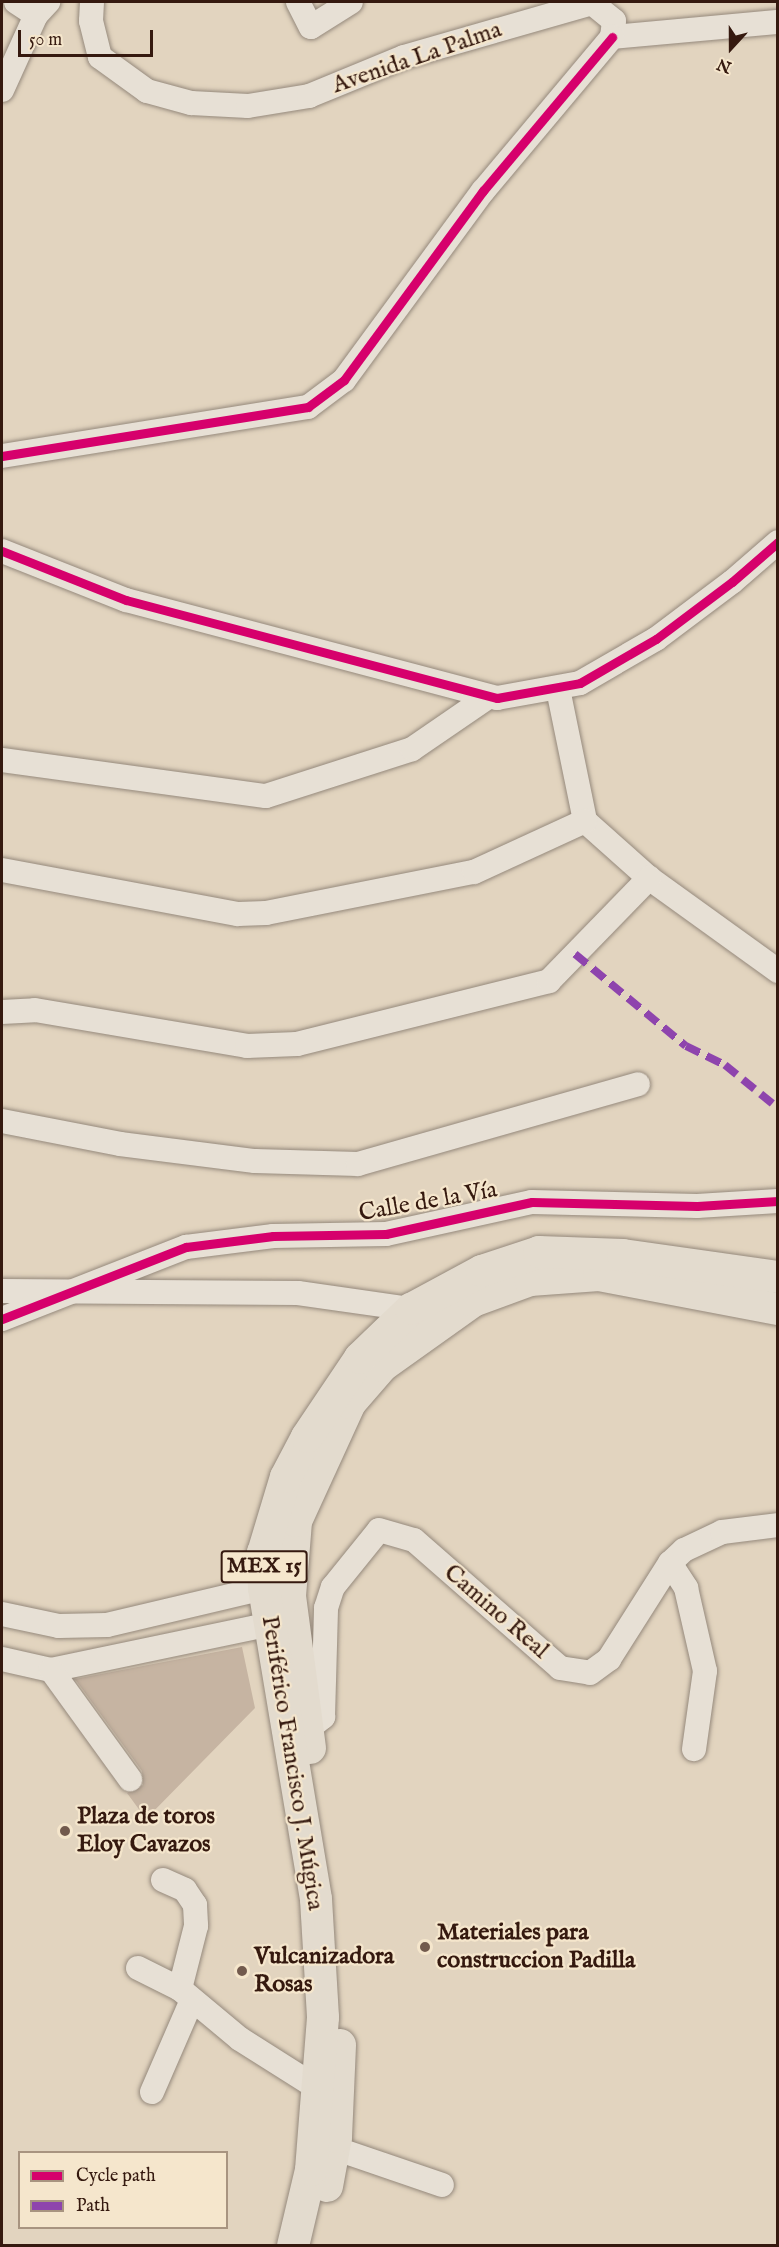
<!DOCTYPE html>
<meta charset="utf-8">
<style>
body{margin:0}
#map{position:relative;width:779px;height:2247px;overflow:hidden;background:#e2d4bf;font-family:"IM FELL English",serif}
div>[style]{position:absolute}
.building>*{inset:0;background:#c6b4a2}
.roads{filter:drop-shadow(0 0 2px #95897c) drop-shadow(0 0 2px #95897c)}
.minor>*{height:24px;margin:-12px;padding:0 12px;transform-origin:12px;border-radius:12px;background:#e7e0d5}
.major>*{height:32px;margin:-16px;padding:0 16px;transform-origin:16px;border-radius:16px;background:#e3dbce}
.quiet>*{height:8px;margin-top:-4px;transform-origin:0;background:repeating-linear-gradient(90deg,#8e44ad 0 15px,transparent 0 23px)}
.cycleway>*{height:9px;margin:-4.5px;padding:0 4.5px;transform-origin:4.5px;border-radius:4.5px;background:#d6006c}
.dots>*{width:16px;height:16px;translate:-50% -50%;box-sizing:border-box;border:3px solid #f5e6cc;border-radius:50%}
span{translate:-50% -50%;white-space:nowrap;text-align:center;line-height:1.15;-webkit-text-stroke:4.5px #f5e6cc;paint-order:stroke}
.shield-label span{padding:2px 4px;background:#f5e6cc;border:2px solid;border-radius:4px;-webkit-text-stroke-width:0}
.shield-label{font-size:22px;color:#35190f;font-weight:700}
.street-label{font-size:24px;color:#35190f}
.poi-label{font-size:24px;color:#35190f;font-weight:700}
.left{translate:0 -50%;text-align:left}
.frame{position:absolute;inset:0;border:3px solid #35190f;pointer-events:none}
.legend{position:absolute;left:18px;top:2151px;width:210px;height:78px;box-sizing:border-box;background:#f5e6cc;border:2px solid #a89480;margin:0;padding:8px 10px;list-style:none;font-size:18px;color:#35190f}
.legend li{display:flex;align-items:center;gap:12px;height:30px}
.legend b{width:30px;border:2px solid #a89480}
.north{position:absolute;left:701px;top:18px;width:60px;height:60px;-webkit-text-stroke:4px #f5e6cc;paint-order:stroke;rotate:201deg;font-size:16px;font-weight:700;line-height:24px;text-align:center;color:#35190f}
.north::after{content:'';display:block;margin:auto;width:21px;height:27px;background:#35190f;clip-path:polygon(50% 0,100% 100%,50% 72%,0 100%)}
.scale{position:absolute;left:18px;top:30px;width:135px;height:27px;box-sizing:border-box;border:3px solid #35190f;border-top:0;padding-left:8px;font-size:18px;line-height:21px;white-space:nowrap;color:#35190f;-webkit-text-stroke:4px #f5e6cc;paint-order:stroke}
</style>
<div id="map">
<div class="building">
<div style="clip-path:polygon(242px 1647px,255px 1708px,146px 1819px,127px 1793px,143px 1785px,142px 1771px,75px 1679px)"></div>
</div>
<div class="roads">
<div class="minor">
<div style="left:16px;top:2px;width:24px;rotate:33deg"></div>
<div style="left:92px;top:2px;width:19px;rotate:93deg"></div>
<div style="left:91px;top:21px;width:37px;rotate:76deg"></div>
<div style="left:100px;top:57px;width:58px;rotate:35.9deg"></div>
<div style="left:147px;top:91px;width:46px;rotate:15.3deg"></div>
<div style="left:191px;top:103px;width:57px;rotate:3deg"></div>
<div style="left:248px;top:106px;width:62px;rotate:-9.3deg"></div>
<div style="left:309px;top:96px;width:103px;rotate:-22.3deg"></div>
<div style="left:404px;top:57px;width:196px;rotate:-16deg"></div>
<div style="left:592px;top:3px;width:28px;rotate:39deg"></div>
<div style="left:614px;top:21px;width:16px;rotate:97deg"></div>
<div style="left:298px;top:2px;width:28px;rotate:63deg"></div>
<div style="left:311px;top:27px;width:47px;rotate:-32deg"></div>
<div style="left:612px;top:37px;width:167px;rotate:-5.2deg"></div>
<div style="left:2px;top:90px;width:82px;rotate:-65.6deg"></div>
<div style="left:36px;top:15px;width:18px;rotate:-47deg"></div>
<div style="left:2px;top:456px;width:310px;rotate:-9.1deg"></div>
<div style="left:308px;top:407px;width:45px;rotate:-36.9deg"></div>
<div style="left:344px;top:380px;width:235px;rotate:-53.7deg"></div>
<div style="left:483px;top:191px;width:201px;rotate:-50deg"></div>
<div style="left:2px;top:551px;width:133px;rotate:21.6deg"></div>
<div style="left:126px;top:600px;width:384px;rotate:14.8deg"></div>
<div style="left:497px;top:698px;width:84px;rotate:-10.2deg"></div>
<div style="left:580px;top:683px;width:88px;rotate:-30.1deg"></div>
<div style="left:656px;top:639px;width:95px;rotate:-36.9deg"></div>
<div style="left:732px;top:582px;width:61px;rotate:-41deg"></div>
<div style="left:558px;top:689px;width:135px;rotate:78.4deg"></div>
<div style="left:585px;top:821px;width:86px;rotate:41.7deg"></div>
<div style="left:649px;top:878px;width:159px;rotate:35.8deg"></div>
<div style="left:2px;top:760px;width:266px;rotate:7.8deg"></div>
<div style="left:266px;top:796px;width:153px;rotate:-17.8deg"></div>
<div style="left:412px;top:749px;width:92px;rotate:-34.4deg"></div>
<div style="left:2px;top:870px;width:240px;rotate:10.6deg"></div>
<div style="left:238px;top:914px;width:28px;rotate:-2deg"></div>
<div style="left:266px;top:913px;width:212px;rotate:-11.2deg"></div>
<div style="left:474px;top:872px;width:122px;rotate:-24.7deg"></div>
<div style="left:2px;top:1012px;width:33px;rotate:-3deg"></div>
<div style="left:35px;top:1010px;width:215px;rotate:9.6deg"></div>
<div style="left:247px;top:1046px;width:50px;rotate:-2.3deg"></div>
<div style="left:297px;top:1044px;width:260px;rotate:-14deg"></div>
<div style="left:549px;top:981px;width:144px;rotate:-45.8deg"></div>
<div style="left:2px;top:1121px;width:120px;rotate:11deg"></div>
<div style="left:120px;top:1144px;width:136px;rotate:7.2deg"></div>
<div style="left:255px;top:1161px;width:103px;rotate:1.7deg"></div>
<div style="left:358px;top:1164px;width:291px;rotate:-15.9deg"></div>
<div style="left:2px;top:1291px;width:296px;rotate:0.4deg"></div>
<div style="left:298px;top:1293px;width:114px;rotate:8.1deg"></div>
<div style="left:2px;top:1319px;width:198px;rotate:-21.4deg"></div>
<div style="left:186px;top:1247px;width:88px;rotate:-7.2deg"></div>
<div style="left:273px;top:1236px;width:113px;rotate:-1deg"></div>
<div style="left:386px;top:1234px;width:149px;rotate:-12.4deg"></div>
<div style="left:532px;top:1202px;width:165px;rotate:1.4deg"></div>
<div style="left:697px;top:1206px;width:81px;rotate:-3.5deg"></div>
<div style="left:670px;top:1563px;width:30px;rotate:57deg"></div>
<div style="left:686px;top:1588px;width:85px;rotate:77.1deg"></div>
<div style="left:705px;top:1671px;width:79px;rotate:98deg"></div>
<div style="left:2px;top:1614px;width:58px;rotate:11.9deg"></div>
<div style="left:59px;top:1626px;width:48px;rotate:-1.2deg"></div>
<div style="left:107px;top:1625px;width:161px;rotate:-13.3deg"></div>
<div style="left:2px;top:1659px;width:50px;rotate:12.7deg"></div>
<div style="left:51px;top:1670px;width:221px;rotate:-11.8deg"></div>
<div style="left:51px;top:1670px;width:135px;rotate:54.1deg"></div>
<div style="left:307px;top:1730px;width:21px;rotate:-39deg"></div>
<div style="left:323px;top:1717px;width:109px;rotate:-88.4deg"></div>
<div style="left:326px;top:1608px;width:22px;rotate:-72deg"></div>
<div style="left:333px;top:1587px;width:73px;rotate:-51.1deg"></div>
<div style="left:379px;top:1530px;width:36px;rotate:16deg"></div>
<div style="left:414px;top:1540px;width:194px;rotate:41.2deg"></div>
<div style="left:560px;top:1668px;width:30px;rotate:9deg"></div>
<div style="left:590px;top:1673px;width:24px;rotate:-36deg"></div>
<div style="left:609px;top:1659px;width:114px;rotate:-57.6deg"></div>
<div style="left:670px;top:1563px;width:19px;rotate:-43deg"></div>
<div style="left:684px;top:1550px;width:42px;rotate:-25.3deg"></div>
<div style="left:722px;top:1532px;width:56px;rotate:-7.1deg"></div>
<div style="left:163px;top:1880px;width:24px;rotate:24deg"></div>
<div style="left:185px;top:1890px;width:18px;rotate:56deg"></div>
<div style="left:195px;top:1905px;width:21px;rotate:87deg"></div>
<div style="left:196px;top:1926px;width:65px;rotate:104.3deg"></div>
<div style="left:138px;top:1968px;width:47px;rotate:26.6deg"></div>
<div style="left:180px;top:1989px;width:78px;rotate:39.8deg"></div>
<div style="left:240px;top:2039px;width:90px;rotate:32.3deg"></div>
<div style="left:152px;top:2092px;width:100px;rotate:-66.5deg"></div>
<div style="left:334px;top:2148px;width:114px;rotate:18.9deg"></div>
</div>
<div class="major">
<div style="left:310px;top:1748px;width:153px;rotate:-97.5deg"></div>
<div style="left:290px;top:1596px;width:75px;rotate:-85.4deg"></div>
<div style="left:296px;top:1521px;width:130px;rotate:-65.4deg"></div>
<div style="left:350px;top:1403px;width:49px;rotate:-49.1deg"></div>
<div style="left:382px;top:1366px;width:112px;rotate:-35.5deg"></div>
<div style="left:473px;top:1301px;width:61px;rotate:-20.2deg"></div>
<div style="left:530px;top:1280px;width:69px;rotate:-4.1deg"></div>
<div style="left:599px;top:1275px;width:182px;rotate:10.8deg"></div>
<div style="left:327px;top:2186px;width:50px;rotate:-79.6deg"></div>
<div style="left:336px;top:2137px;width:92px;rotate:-87.5deg"></div>
<div style="left:293px;top:2246px;width:78px;rotate:-76.7deg"></div>
<div style="left:311px;top:2170px;width:153px;rotate:-85.5deg"></div>
<div style="left:323px;top:2017px;width:118px;rotate:-93.4deg"></div>
<div style="left:316px;top:1899px;width:315px;rotate:-99.5deg"></div>
<div style="left:264px;top:1588px;width:35px;rotate:-92deg"></div>
<div style="left:263px;top:1553px;width:79px;rotate:-73.2deg"></div>
<div style="left:286px;top:1477px;width:45px;rotate:-62.3deg"></div>
<div style="left:307px;top:1437px;width:95px;rotate:-56.1deg"></div>
<div style="left:360px;top:1358px;width:71px;rotate:-43.9deg"></div>
<div style="left:411px;top:1309px;width:81px;rotate:-28.2deg"></div>
<div style="left:482px;top:1271px;width:60px;rotate:-18.4deg"></div>
<div style="left:539px;top:1252px;width:84px;rotate:2deg"></div>
<div style="left:623px;top:1255px;width:157px;rotate:8.1deg"></div>
</div>
</div>
<div class="quiet">
<div style="left:575px;top:954px;width:144px;rotate:39.7deg"></div>
<div style="left:686px;top:1046px;width:43px;rotate:26deg"></div>
<div style="left:725px;top:1065px;width:68px;rotate:39.1deg"></div>
</div>
<div class="cycleway">
<div style="left:2px;top:456px;width:310px;rotate:-9.1deg"></div>
<div style="left:308px;top:407px;width:45px;rotate:-36.9deg"></div>
<div style="left:344px;top:380px;width:235px;rotate:-53.7deg"></div>
<div style="left:483px;top:191px;width:201px;rotate:-50deg"></div>
<div style="left:2px;top:551px;width:133px;rotate:21.6deg"></div>
<div style="left:126px;top:600px;width:384px;rotate:14.8deg"></div>
<div style="left:497px;top:698px;width:84px;rotate:-10.2deg"></div>
<div style="left:580px;top:683px;width:88px;rotate:-30.1deg"></div>
<div style="left:656px;top:639px;width:95px;rotate:-36.9deg"></div>
<div style="left:732px;top:582px;width:61px;rotate:-41deg"></div>
<div style="left:2px;top:1319px;width:198px;rotate:-21.4deg"></div>
<div style="left:186px;top:1247px;width:88px;rotate:-7.2deg"></div>
<div style="left:273px;top:1236px;width:113px;rotate:-1deg"></div>
<div style="left:386px;top:1234px;width:149px;rotate:-12.4deg"></div>
<div style="left:532px;top:1202px;width:165px;rotate:1.4deg"></div>
<div style="left:697px;top:1206px;width:81px;rotate:-3.5deg"></div>
</div>
<div class="dots">
<div style="left:65px;top:1831px;background:#725a4d"></div>
<div style="left:425px;top:1947px;background:#725a4d"></div>
<div style="left:242px;top:1971px;background:#725a4d"></div>
</div>
<div class="shield-label">
<span style="left:264px;top:1567px">MEX 15</span>
</div>
<div class="street-label">
<span style="left:417px;top:58px;rotate:-19deg">Avenida La Palma</span>
<span style="left:428px;top:1202px;rotate:-10deg">Calle de la Vía</span>
<span style="left:496px;top:1612px;rotate:41deg">Camino Real</span>
<span style="left:292px;top:1763px;rotate:81deg">Periférico Francisco J. Múgica</span>
</div>
<div class="poi-label">
<span class="left" style="left:77px;top:1831px">Plaza de toros<br>Eloy Cavazos</span>
<span class="left" style="left:437px;top:1947px">Materiales para<br>construccion Padilla</span>
<span class="left" style="left:254px;top:1971px">Vulcanizadora<br>Rosas</span>
</div>
<div class="frame"></div>
<ul class="legend">
<li><b style="height:8px;background:#d6006c"></b>Cycle path</li>
<li><b style="height:8px;background:#8e44ad"></b>Path</li>
</ul>
<div class="north">N</div>
<div class="scale">50 m</div>
</div>
